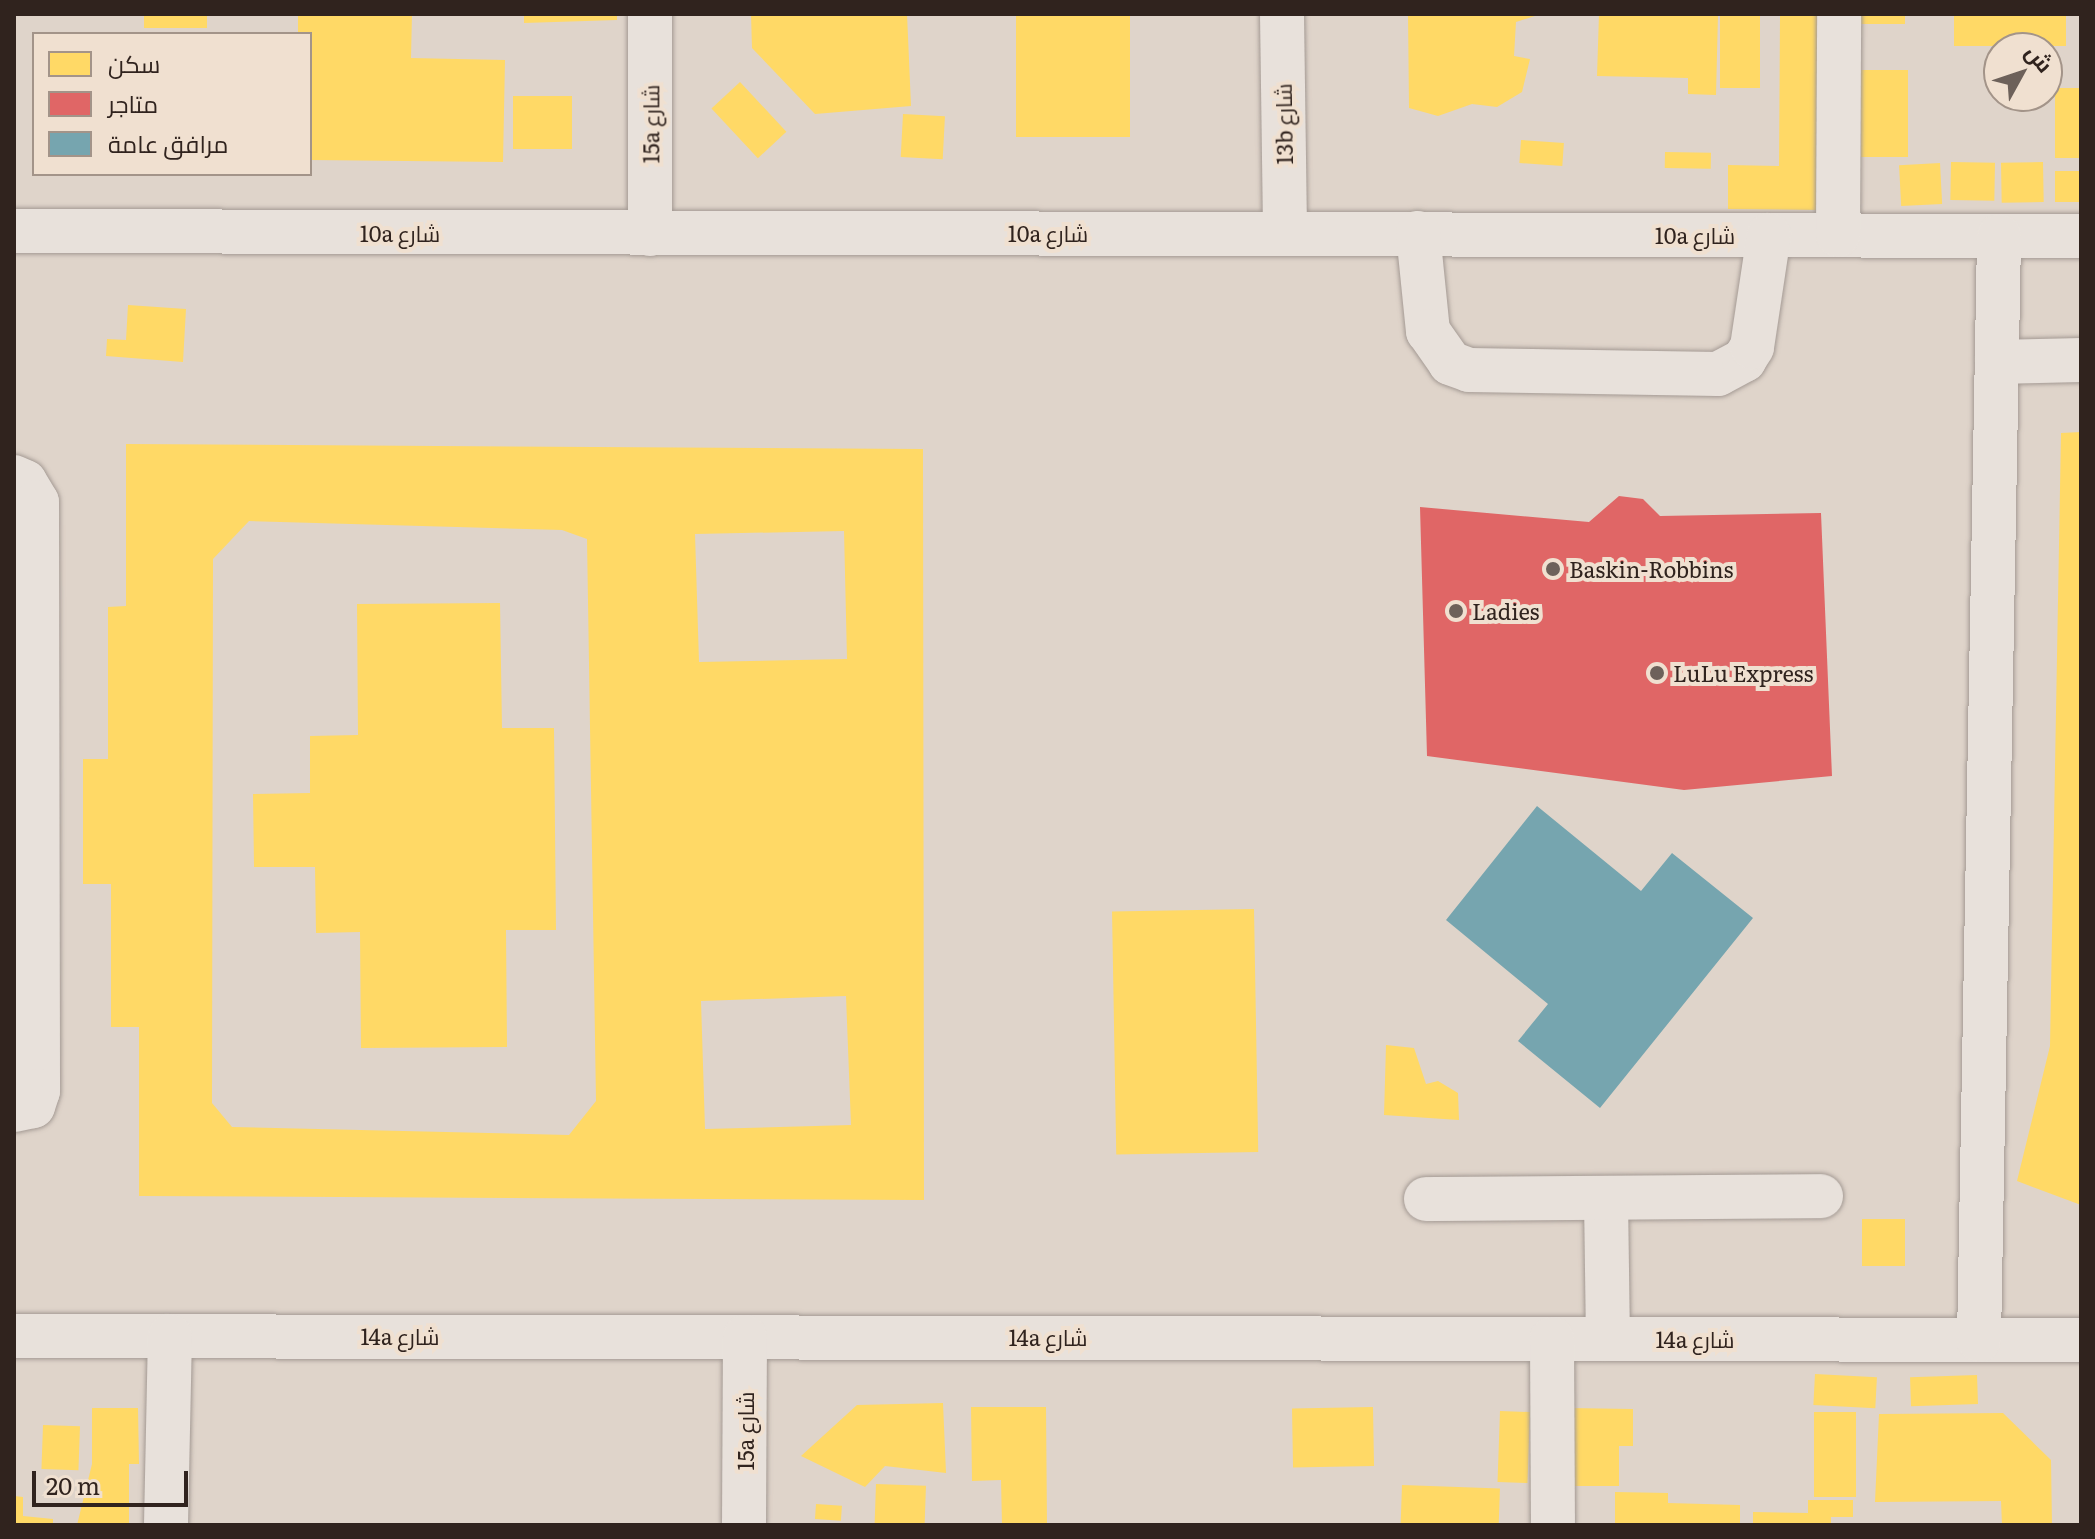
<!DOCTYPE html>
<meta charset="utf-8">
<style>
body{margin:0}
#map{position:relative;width:2095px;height:1539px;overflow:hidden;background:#dfd4ca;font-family:Literata,Cairo,serif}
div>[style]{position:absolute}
.homes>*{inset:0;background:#ffd966;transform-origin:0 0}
.shops>*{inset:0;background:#e06666}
.public>*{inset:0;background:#76a5af}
.roads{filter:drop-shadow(0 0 2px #a49a94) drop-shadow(0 0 2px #a49a94)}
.minor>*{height:44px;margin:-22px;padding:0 22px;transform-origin:22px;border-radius:22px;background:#e8e1db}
.dots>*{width:22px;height:22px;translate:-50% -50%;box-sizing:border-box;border:4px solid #f0e0d0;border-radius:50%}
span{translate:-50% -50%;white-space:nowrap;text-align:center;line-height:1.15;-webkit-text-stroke:8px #f0e0d0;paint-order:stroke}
.street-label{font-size:22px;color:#30231e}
.poi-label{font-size:22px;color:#30231e}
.left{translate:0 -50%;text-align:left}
.frame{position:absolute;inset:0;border:16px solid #30231e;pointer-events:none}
.legend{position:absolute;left:32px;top:32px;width:280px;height:144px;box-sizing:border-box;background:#f0e0d0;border:2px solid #a39489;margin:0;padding:10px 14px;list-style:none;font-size:24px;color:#30231e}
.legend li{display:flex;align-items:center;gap:16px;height:40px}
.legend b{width:40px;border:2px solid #a39489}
.north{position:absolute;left:1983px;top:32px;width:80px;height:80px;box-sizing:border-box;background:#f0e0d0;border:2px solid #a39489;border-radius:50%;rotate:50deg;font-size:22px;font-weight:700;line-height:32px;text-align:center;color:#30231e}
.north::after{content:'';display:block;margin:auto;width:28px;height:36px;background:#6d615a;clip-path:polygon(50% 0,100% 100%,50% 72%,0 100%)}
.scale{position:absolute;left:32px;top:1471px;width:156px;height:36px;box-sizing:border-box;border:4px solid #30231e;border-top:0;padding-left:10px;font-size:24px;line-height:28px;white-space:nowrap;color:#30231e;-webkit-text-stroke:6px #f0e0d0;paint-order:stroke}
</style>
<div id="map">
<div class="homes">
<div style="left:144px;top:14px;width:63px;height:14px"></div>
<div style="clip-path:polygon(298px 14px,412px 14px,411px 58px,505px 60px,503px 162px,310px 160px,310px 34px,298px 34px)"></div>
<div style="clip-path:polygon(524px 14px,617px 14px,617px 20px,524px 23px)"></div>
<div style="clip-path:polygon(751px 14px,907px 14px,911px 106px,815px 114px,752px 48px)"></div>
<div style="left:1016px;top:14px;width:114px;height:123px"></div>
<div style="clip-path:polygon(1408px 14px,1541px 14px,1516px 22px,1514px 56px,1530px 59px,1522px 92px,1497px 107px,1472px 104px,1438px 116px,1409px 108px)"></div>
<div style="clip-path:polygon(1599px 14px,1718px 14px,1716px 95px,1688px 94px,1688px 78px,1597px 76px)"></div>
<div style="left:1720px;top:14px;width:40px;height:74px"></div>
<div style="left:1856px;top:14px;width:49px;height:10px"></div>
<div style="left:1954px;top:14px;width:112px;height:32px"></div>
<div style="clip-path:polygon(1780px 16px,1817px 16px,1816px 210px,1728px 209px,1728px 165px,1779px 166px)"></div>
<div style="left:1861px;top:70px;width:47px;height:87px"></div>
<div style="left:740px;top:82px;width:68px;height:39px;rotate:47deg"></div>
<div style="left:2055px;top:88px;width:26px;height:70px"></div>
<div style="left:513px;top:96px;width:59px;height:53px"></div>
<div style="left:903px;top:114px;width:42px;height:43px;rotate:3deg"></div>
<div style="left:1521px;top:140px;width:43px;height:23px;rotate:4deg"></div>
<div style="left:1665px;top:152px;width:46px;height:16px;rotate:1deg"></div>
<div style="left:1951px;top:162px;width:44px;height:38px;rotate:1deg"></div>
<div style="left:2043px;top:162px;width:40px;height:42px;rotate:89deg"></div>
<div style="left:1940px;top:163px;width:41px;height:41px;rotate:87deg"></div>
<div style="left:2055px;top:171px;width:26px;height:31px"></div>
<div style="clip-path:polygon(128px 305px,186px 309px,183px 362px,106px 356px,107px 339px,126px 340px)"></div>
<div style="clip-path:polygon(2081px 432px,2081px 1205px,2017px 1181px,2050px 1046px,2061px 433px)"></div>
<div style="clip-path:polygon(evenodd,126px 444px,923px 449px,924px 1200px,139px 1196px,139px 1027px,111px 1027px,111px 884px,83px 884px,83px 759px,108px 759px,108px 607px,126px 606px,126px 444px,249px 521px,562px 530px,587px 539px,596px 1101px,569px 1135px,232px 1127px,212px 1103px,213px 559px,249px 521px,126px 444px,844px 531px,847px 659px,699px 662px,695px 534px,844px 531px,126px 444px,846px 996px,851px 1125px,705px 1129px,701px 1001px,846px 996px)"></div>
<div style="clip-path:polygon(500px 603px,502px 728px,554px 728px,556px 930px,506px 930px,507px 1047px,361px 1048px,360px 932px,316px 933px,315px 867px,254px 867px,253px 794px,310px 793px,310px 736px,358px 735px,357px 604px)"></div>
<div style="left:1254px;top:909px;width:243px;height:142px;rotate:89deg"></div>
<div style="clip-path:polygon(1386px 1045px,1414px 1048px,1426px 1084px,1438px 1081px,1458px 1093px,1459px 1120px,1384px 1115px)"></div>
<div style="left:1862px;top:1219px;width:43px;height:47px"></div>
<div style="left:1815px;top:1374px;width:62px;height:31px;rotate:3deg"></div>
<div style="left:1977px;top:1375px;width:29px;height:67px;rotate:88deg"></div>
<div style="clip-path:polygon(943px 1403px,946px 1473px,885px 1466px,865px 1487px,801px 1456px,857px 1405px)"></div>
<div style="clip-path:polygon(971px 1407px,1046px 1407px,1047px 1525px,1002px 1525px,1001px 1480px,972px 1481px)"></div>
<div style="left:1373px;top:1407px;width:59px;height:81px;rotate:89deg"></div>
<div style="clip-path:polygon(92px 1408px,138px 1408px,139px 1464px,129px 1464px,129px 1525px,77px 1525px,92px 1464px)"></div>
<div style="clip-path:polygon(1568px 1408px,1633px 1409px,1633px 1446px,1619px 1446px,1619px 1486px,1568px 1486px)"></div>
<div style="left:1500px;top:1411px;width:30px;height:71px;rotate:2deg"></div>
<div style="left:1814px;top:1412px;width:42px;height:85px"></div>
<div style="clip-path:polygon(2003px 1413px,2051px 1460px,2052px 1525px,2002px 1525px,2001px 1501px,1875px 1502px,1879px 1414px)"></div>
<div style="left:43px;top:1425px;width:37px;height:44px;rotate:2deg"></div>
<div style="left:876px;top:1484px;width:50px;height:41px;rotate:2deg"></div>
<div style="left:1402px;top:1485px;width:98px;height:40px;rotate:2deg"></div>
<div style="clip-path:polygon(1615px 1492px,1668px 1493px,1668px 1503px,1740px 1505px,1740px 1525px,1615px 1525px)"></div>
<div style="clip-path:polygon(14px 1496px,23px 1497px,23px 1516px,53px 1519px,53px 1525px,14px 1525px)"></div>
<div style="clip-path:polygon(1808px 1500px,1853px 1500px,1853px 1517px,1831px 1517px,1831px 1525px,1753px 1525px,1753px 1512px,1808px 1513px)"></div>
<div style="left:816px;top:1504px;width:26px;height:15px;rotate:4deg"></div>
</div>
<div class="shops">
<div style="clip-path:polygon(1619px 496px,1643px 499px,1660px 516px,1821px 513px,1832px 776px,1684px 790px,1427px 756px,1420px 507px,1589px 522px)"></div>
</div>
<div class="public">
<div style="clip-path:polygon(1537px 806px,1641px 891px,1672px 853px,1753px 918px,1600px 1108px,1518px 1041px,1548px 1004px,1446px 920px)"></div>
</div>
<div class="roads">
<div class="minor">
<div style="left:650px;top:14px;width:220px;rotate:90deg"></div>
<div style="left:1282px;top:14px;width:219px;rotate:89.2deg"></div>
<div style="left:14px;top:231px;width:2067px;rotate:0.14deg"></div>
<div style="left:1418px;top:233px;width:99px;rotate:84.2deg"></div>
<div style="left:1428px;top:331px;width:39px;rotate:55deg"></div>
<div style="left:1450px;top:363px;width:20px;rotate:20deg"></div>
<div style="left:1469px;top:370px;width:249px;rotate:0.9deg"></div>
<div style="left:1718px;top:374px;width:30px;rotate:-28deg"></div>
<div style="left:1744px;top:360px;width:15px;rotate:-58deg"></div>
<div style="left:1752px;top:347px;width:113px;rotate:-81.4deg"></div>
<div style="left:1838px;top:235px;width:221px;rotate:-89.7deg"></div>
<div style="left:1997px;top:362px;width:84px;rotate:-1.4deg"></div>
<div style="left:14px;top:477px;width:12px;rotate:24deg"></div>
<div style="left:25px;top:482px;width:23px;rotate:59deg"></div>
<div style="left:37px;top:502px;width:589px;rotate:89.9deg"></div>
<div style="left:38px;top:1091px;width:16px;rotate:108deg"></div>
<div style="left:33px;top:1106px;width:19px;rotate:168deg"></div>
<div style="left:1606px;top:1198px;width:141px;rotate:89.2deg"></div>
<div style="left:1426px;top:1199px;width:395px;rotate:-0.4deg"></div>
<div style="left:14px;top:1336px;width:2067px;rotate:0.11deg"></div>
<div style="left:1552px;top:1339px;width:186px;rotate:89.7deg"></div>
<div style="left:1979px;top:1340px;width:1104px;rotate:-88.96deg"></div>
<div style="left:166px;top:1525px;width:189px;rotate:-88.8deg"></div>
<div style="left:744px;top:1525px;width:188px;rotate:-89.7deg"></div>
</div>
</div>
<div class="dots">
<div style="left:1553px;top:569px;background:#6d615a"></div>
<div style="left:1456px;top:611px;background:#6d615a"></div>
<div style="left:1657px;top:673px;background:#6d615a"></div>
</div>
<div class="street-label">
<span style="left:650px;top:124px;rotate:-90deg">15a شارع</span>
<span style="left:1283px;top:124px;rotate:-91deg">13b شارع</span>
<span style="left:400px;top:233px">10a شارع</span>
<span style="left:1048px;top:233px">10a شارع</span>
<span style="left:1695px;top:235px">10a شارع</span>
<span style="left:400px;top:1336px">14a شارع</span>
<span style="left:1048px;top:1337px">14a شارع</span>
<span style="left:1695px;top:1339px">14a شارع</span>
<span style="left:745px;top:1431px;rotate:-90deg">15a شارع</span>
</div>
<div class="poi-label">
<span class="left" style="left:1569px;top:569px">Baskin-Robbins</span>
<span class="left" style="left:1472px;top:611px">Ladies</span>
<span class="left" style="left:1673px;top:673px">LuLu Express</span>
</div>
<div class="frame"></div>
<ul class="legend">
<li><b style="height:22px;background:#ffd966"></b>سكن</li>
<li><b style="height:22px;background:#e06666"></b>متاجر</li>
<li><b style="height:22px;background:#76a5af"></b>مرافق عامة</li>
</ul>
<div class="north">ش</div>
<div class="scale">20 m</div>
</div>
